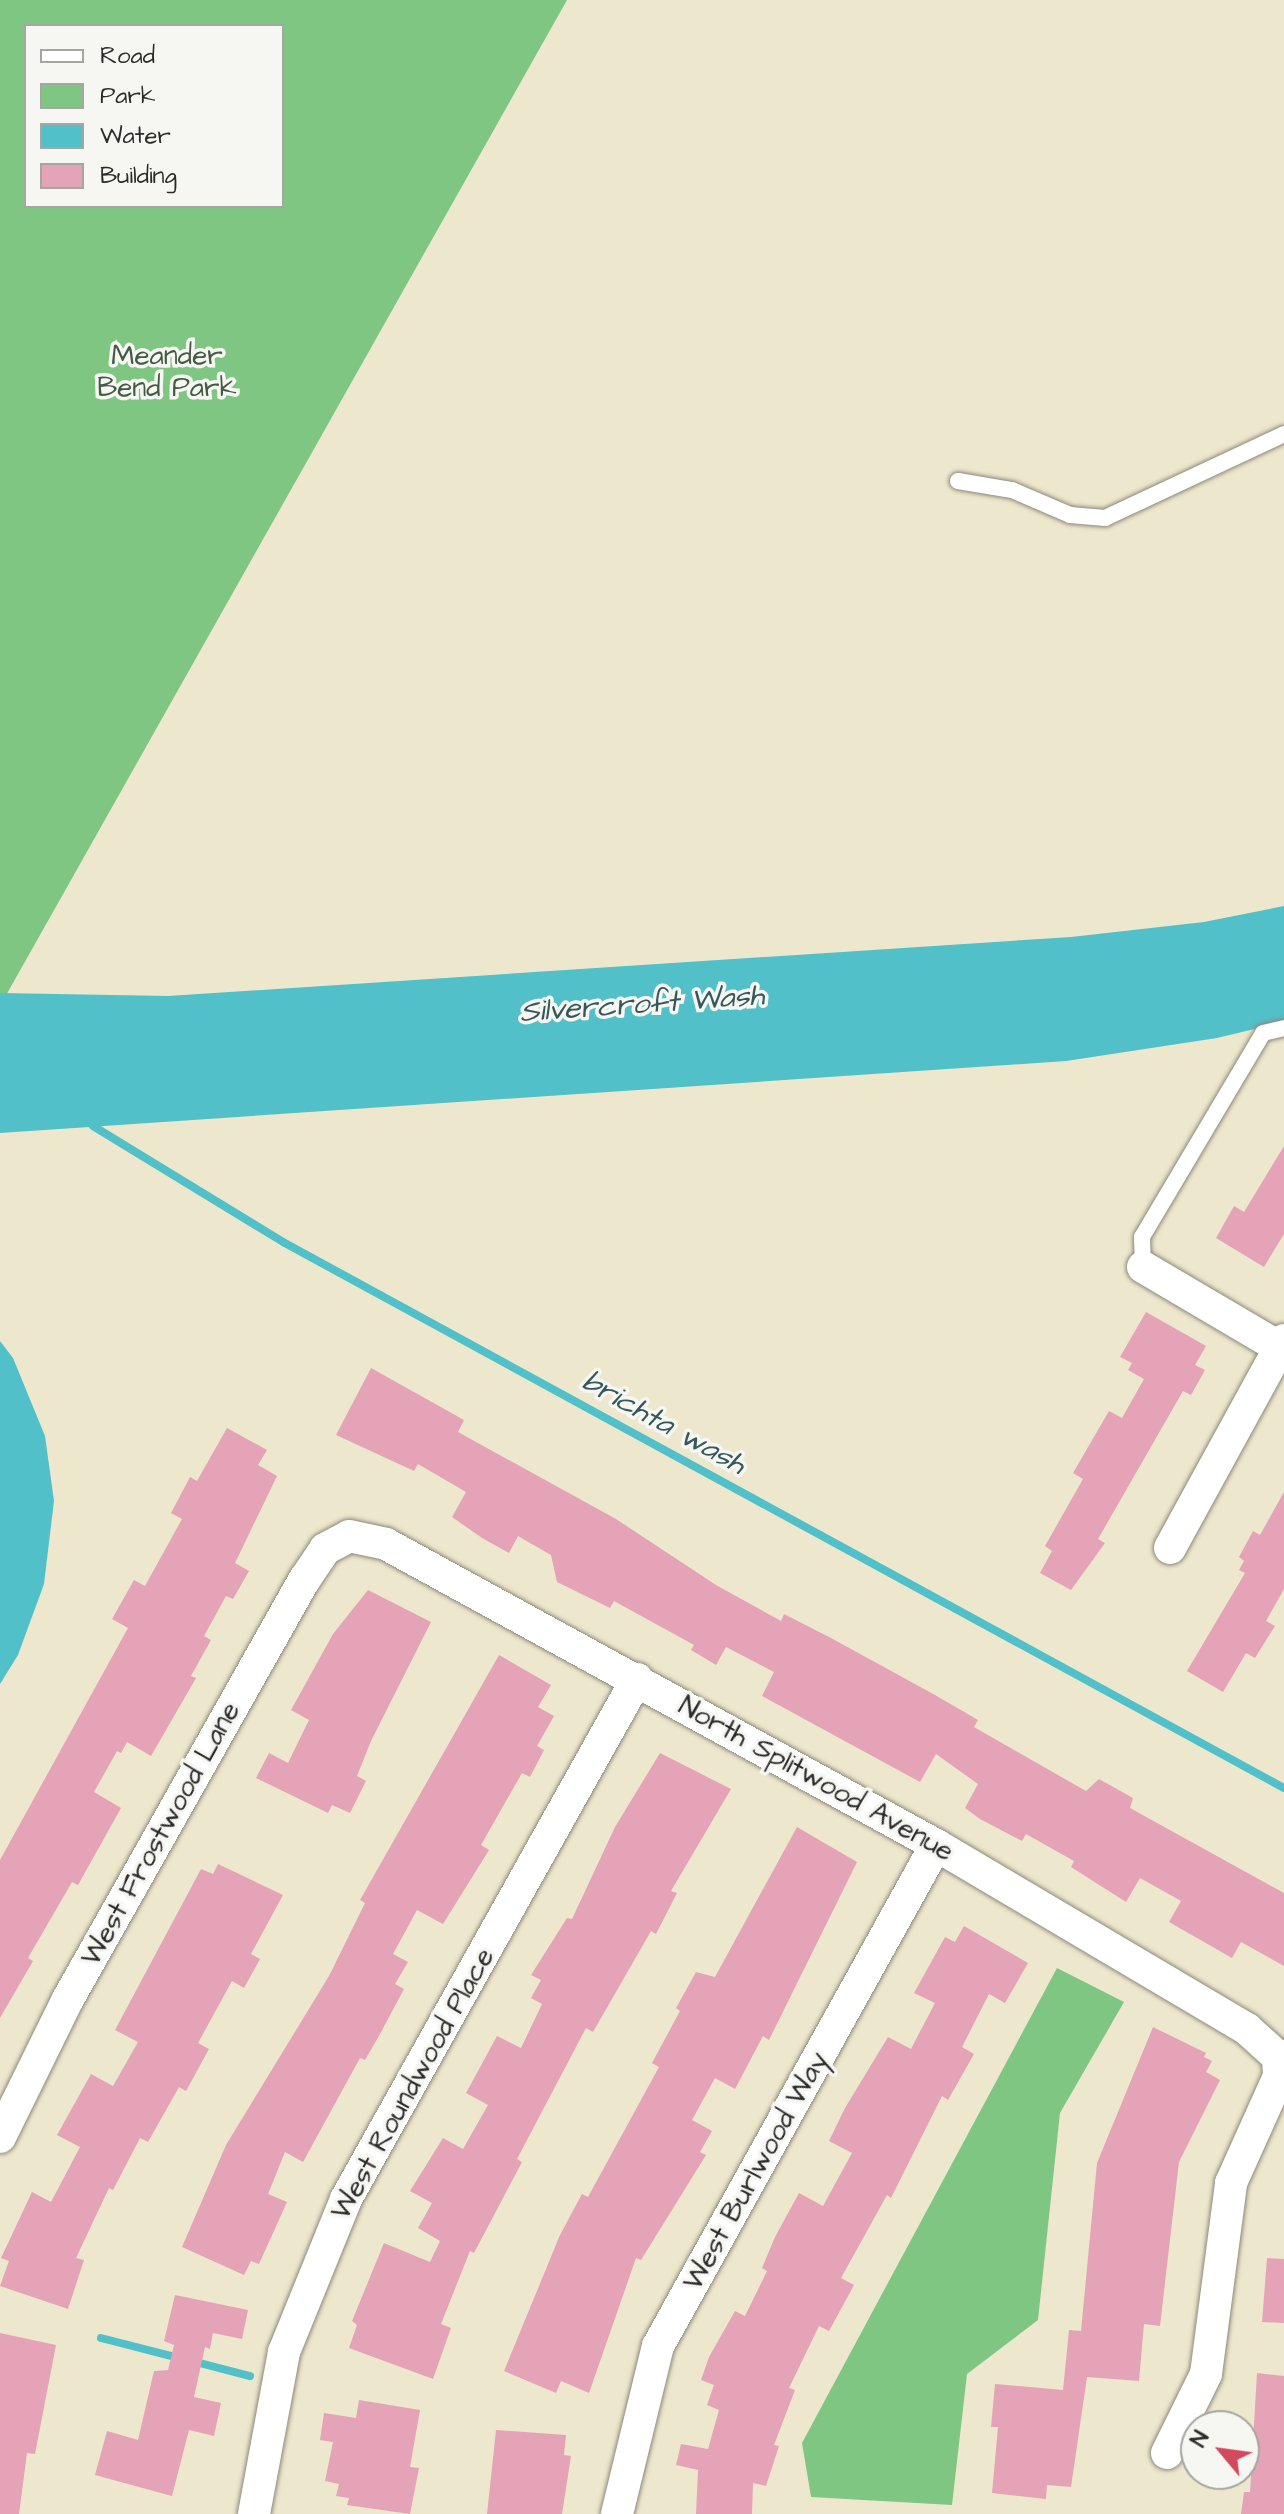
<!DOCTYPE html>
<style>
body{margin:0}
#map{position:relative;width:1284px;height:2514px;overflow:hidden;background:#ede7cd;font-family:"Architects Daughter",sans-serif}
div>[style]{position:absolute}
.green>*{inset:0;background:#7fc682}
.water>*{inset:0;background:#52c0c8}
.stream>*{height:8px;margin:-4px;padding:0 4px;transform-origin:4px;border-radius:4px;background:#52c0c8}
.building>*{inset:0;background:#e5a3b7}
.roads{filter:drop-shadow(0 0 2px #8c897c) drop-shadow(0 0 2px #8c897c)}
.lane>*{height:16px;margin:-8px;padding:0 8px;transform-origin:8px;border-radius:8px;background:#fff}
.street>*{height:32px;margin:-16px;padding:0 16px;transform-origin:16px;border-radius:16px;background:#fff}
span{translate:-50% -50%;white-space:nowrap;text-align:center;line-height:1.15;-webkit-text-stroke:7px #f6f6f2;paint-order:stroke}
.park-label{font-size:28px;color:#445a45}
.street-label{font-size:28px;color:#2b2b2b}
.water-label{font-size:30px;color:#37585a;font-style:italic}
.legend{position:absolute;left:24px;top:24px;width:260px;height:184px;box-sizing:border-box;background:#f6f6f2;border:2px solid #a5a5a2;margin:0;padding:10px 14px;list-style:none;font-size:24px;color:#2b2b2b}
.legend li{display:flex;align-items:center;gap:16px;height:40px}
.legend b{width:40px;border:2px solid #a5a5a2}
.north{position:absolute;left:1180px;top:2410px;width:80px;height:80px;box-sizing:border-box;background:#f6f6f2;border:2px solid #a5a5a2;border-radius:50%;rotate:299deg;font-size:22px;font-weight:700;line-height:32px;text-align:center;color:#2b2b2b}
.north::after{content:'';display:block;margin:auto;width:28px;height:36px;background:#d1495b;clip-path:polygon(50% 0,100% 100%,50% 72%,0 100%)}
</style>
<div id="map">
<div class="green">
<div style="clip-path:polygon(evenodd,0 0,567px 0,0 1006px,0 0,26px 26px,282px 26px,282px 206px,26px 206px,26px 26px)"></div>
<div style="clip-path:polygon(1057px 1968px,1124px 2002px,1060px 2113px,1038px 2320px,967px 2374px,952px 2505px,811px 2497px,802px 2443px)"></div>
</div>
<div class="water">
<div style="clip-path:polygon(1284px 906px,1284px 1022px,1217px 1038px,1066px 1061px,0 1133px,0 993px,168px 996px,1071px 937px,1204px 922px)"></div>
<div style="clip-path:polygon(0 1341px,13px 1358px,45px 1436px,54px 1501px,44px 1584px,18px 1655px,0 1684px)"></div>
</div>
<div class="stream">
<div style="left:93px;top:1126px;width:223px;rotate:31.4deg"></div>
<div style="left:283px;top:1242px;width:1140px;rotate:28.61deg"></div>
<div style="left:101px;top:2338px;width:81px;rotate:14.4deg"></div>
<div style="left:192px;top:2361px;width:60px;rotate:14.5deg"></div>
</div>
<div class="building">
<div style="clip-path:polygon(1284px 1146px,1284px 1234px,1264px 1267px,1216px 1238px,1234px 1206px,1244px 1212px)"></div>
<div style="clip-path:polygon(1146px 1312px,1206px 1346px,1195px 1365px,1205px 1370px,1191px 1395px,1183px 1391px,1098px 1539px,1105px 1543px,1071px 1590px,1040px 1573px,1052px 1551px,1045px 1546px,1083px 1479px,1073px 1473px,1109px 1411px,1122px 1418px,1144px 1379px,1128px 1370px,1132px 1363px,1120px 1357px)"></div>
<div style="clip-path:polygon(371px 1368px,464px 1420px,458px 1432px,616px 1519px,716px 1585px,781px 1621px,784px 1614px,831px 1638px,935px 1695px,978px 1720px,974px 1727px,1086px 1791px,1099px 1779px,1133px 1798px,1130px 1808px,1284px 1893px,1284px 1966px,1241px 1942px,1232px 1958px,1169px 1922px,1181px 1901px,1140px 1878px,1126px 1902px,1071px 1867px,1074px 1861px,1026px 1834px,1022px 1841px,980px 1819px,965px 1808px,978px 1784px,936px 1754px,920px 1782px,762px 1696px,774px 1672px,726px 1647px,716px 1665px,691px 1650px,694px 1645px,614px 1601px,610px 1608px,557px 1582px,551px 1555px,518px 1536px,509px 1553px,482px 1538px,452px 1517px,466px 1492px,418px 1464px,414px 1471px,336px 1435px)"></div>
<div style="clip-path:polygon(227px 1428px,267px 1450px,258px 1465px,277px 1476px,235px 1563px,249px 1571px,233px 1599px,226px 1596px,204px 1636px,211px 1640px,191px 1676px,196px 1678px,151px 1756px,127px 1742px,121px 1753px,117px 1751px,94px 1792px,121px 1808px,78px 1885px,72px 1882px,28px 1958px,33px 1961px,0 2018px,0 1860px,128px 1628px,112px 1619px,134px 1580px,145px 1586px,182px 1519px,171px 1513px,190px 1477px,197px 1481px)"></div>
<div style="clip-path:polygon(1284px 1492px,1284px 1589px,1266px 1621px,1275px 1626px,1255px 1658px,1246px 1653px,1223px 1692px,1187px 1671px,1245px 1573px,1239px 1570px,1244px 1561px,1239px 1557px,1253px 1531px,1260px 1535px)"></div>
<div style="clip-path:polygon(368px 1590px,431px 1622px,371px 1741px,357px 1776px,366px 1781px,350px 1813px,332px 1805px,328px 1813px,256px 1778px,269px 1753px,288px 1763px,309px 1720px,291px 1710px,333px 1634px)"></div>
<div style="clip-path:polygon(499px 1655px,551px 1685px,538px 1707px,554px 1716px,537px 1746px,544px 1750px,530px 1777px,522px 1773px,481px 1845px,489px 1850px,443px 1924px,417px 1910px,393px 1954px,408px 1962px,395px 1984px,404px 1989px,380px 2034px,365px 2060px,360px 2058px,303px 2162px,285px 2152px,268px 2194px,287px 2202px,259px 2264px,251px 2261px,244px 2275px,182px 2247px,226px 2145px,329px 1976px,365px 1903px,360px 1900px)"></div>
<div style="clip-path:polygon(660px 1753px,731px 1789px,671px 1891px,677px 1893px,656px 1934px,651px 1931px,593px 2032px,586px 2028px,517px 2159px,522px 2162px,474px 2253px,470px 2251px,441px 2324px,451px 2328px,433px 2379px,349px 2348px,357px 2325px,352px 2321px,384px 2243px,430px 2262px,440px 2241px,418px 2228px,432px 2203px,410px 2191px,443px 2138px,463px 2149px,488px 2105px,466px 2093px,497px 2036px,521px 2048px,542px 2004px,531px 1998px,541px 1980px,531px 1975px,567px 1918px,572px 1919px,615px 1827px)"></div>
<div style="clip-path:polygon(797px 1827px,857px 1862px,769px 2040px,763px 2036px,735px 2089px,715px 2078px,692px 2120px,712px 2131px,700px 2152px,706px 2155px,641px 2260px,636px 2258px,589px 2393px,561px 2381px,556px 2393px,504px 2371px,560px 2235px,582px 2194px,588px 2197px,659px 2067px,652px 2063px,680px 2011px,676px 2008px,696px 1972px,715px 1977px)"></div>
<div style="clip-path:polygon(218px 1864px,283px 1895px,251px 1954px,260px 1959px,244px 1988px,232px 1981px,198px 2043px,209px 2049px,186px 2091px,179px 2087px,148px 2142px,140px 2138px,113px 2190px,109px 2188px,76px 2258px,84px 2260px,68px 2309px,0 2286px,9px 2261px,1px 2258px,32px 2192px,51px 2202px,80px 2147px,57px 2135px,91px 2074px,113px 2086px,138px 2042px,115px 2030px,201px 1869px,213px 1874px)"></div>
<div style="clip-path:polygon(964px 1926px,1028px 1963px,1005px 2003px,989px 1994px,962px 2047px,974px 2054px,948px 2100px,942px 2096px,891px 2198px,887px 2195px,841px 2278px,854px 2285px,829px 2331px,819px 2326px,789px 2388px,795px 2390px,774px 2445px,779px 2446px,766px 2486px,753px 2483px,752px 2514px,696px 2514px,698px 2470px,676px 2465px,681px 2444px,708px 2449px,719px 2410px,707px 2405px,714px 2385px,701px 2380px,709px 2357px,735px 2311px,745px 2316px,767px 2271px,762px 2268px,775px 2237px,799px 2193px,823px 2206px,852px 2153px,829px 2141px,845px 2108px,888px 2037px,911px 2049px,935px 2003px,914px 1993px,945px 1937px,955px 1942px)"></div>
<div style="clip-path:polygon(1153px 2027px,1206px 2053px,1204px 2057px,1212px 2061px,1206px 2072px,1220px 2080px,1179px 2162px,1160px 2326px,1144px 2324px,1139px 2381px,1087px 2377px,1071px 2487px,1047px 2485px,1046px 2499px,992px 2493px,998px 2427px,991px 2427px,995px 2384px,1063px 2390px,1069px 2330px,1081px 2331px,1097px 2163px)"></div>
<div style="clip-path:polygon(1267px 2258px,1284px 2259px,1284px 2323px,1262px 2322px)"></div>
<div style="clip-path:polygon(175px 2295px,248px 2310px,242px 2339px,213px 2333px,210px 2349px,205px 2347px,194px 2397px,221px 2403px,214px 2436px,189px 2430px,172px 2496px,95px 2475px,107px 2431px,138px 2440px,154px 2371px,168px 2370px,174px 2345px,164px 2341px)"></div>
<div style="clip-path:polygon(0 2333px,56px 2345px,35px 2454px,27px 2453px,19px 2514px,0 2514px)"></div>
<div style="clip-path:polygon(1257px 2373px,1284px 2376px,1284px 2514px,1241px 2514px,1244px 2492px,1250px 2492px)"></div>
<div style="clip-path:polygon(359px 2400px,420px 2410px,410px 2467px,419px 2468px,410px 2514px,347px 2505px,349px 2498px,336px 2496px,339px 2484px,325px 2481px,333px 2442px,320px 2440px,324px 2413px,356px 2418px)"></div>
<div style="clip-path:polygon(496px 2430px,566px 2435px,564px 2455px,571px 2456px,562px 2514px,487px 2514px)"></div>
</div>
<div class="roads">
<div class="lane">
<div style="left:958px;top:481px;width:55px;rotate:9.5deg"></div>
<div style="left:1012px;top:490px;width:63px;rotate:23.3deg"></div>
<div style="left:1070px;top:515px;width:35px;rotate:5deg"></div>
<div style="left:1105px;top:518px;width:198px;rotate:-25.1deg"></div>
<div style="left:1143px;top:1267px;width:30px;rotate:-92deg"></div>
<div style="left:1142px;top:1237px;width:237px;rotate:-59.3deg"></div>
<div style="left:1263px;top:1033px;width:22px;rotate:-13deg"></div>
</div>
<div class="street">
<div style="left:1143px;top:1267px;width:164px;rotate:30.5deg"></div>
<div style="left:1170px;top:1548px;width:237px;rotate:-61.3deg"></div>
<div style="left:0;top:2137px;width:154px;rotate:-63.8deg"></div>
<div style="left:68px;top:1999px;width:482px;rotate:-60.6deg"></div>
<div style="left:305px;top:1579px;width:36px;rotate:-56deg"></div>
<div style="left:325px;top:1549px;width:27px;rotate:-28deg"></div>
<div style="left:349px;top:1536px;width:38px;rotate:12deg"></div>
<div style="left:386px;top:1544px;width:627px;rotate:28.69deg"></div>
<div style="left:936px;top:1845px;width:361px;rotate:30.6deg"></div>
<div style="left:1247px;top:2029px;width:42px;rotate:42.1deg"></div>
<div style="left:1167px;top:2453px;width:88px;rotate:-63.7deg"></div>
<div style="left:1206px;top:2374px;width:193px;rotate:-82.5deg"></div>
<div style="left:1231px;top:2183px;width:117px;rotate:-65.8deg"></div>
<div style="left:1279px;top:2076px;width:19px;rotate:-93deg"></div>
<div style="left:1278px;top:2057px;width:6px;rotate:-9deg"></div>
<div style="left:254px;top:2514px;width:165px;rotate:-79.5deg"></div>
<div style="left:284px;top:2352px;width:165px;rotate:-67.9deg"></div>
<div style="left:346px;top:2199px;width:596px;rotate:-60.77deg"></div>
<div style="left:617px;top:2514px;width:173px;rotate:-76.3deg"></div>
<div style="left:658px;top:2346px;width:573px;rotate:-60.97deg"></div>
</div>
</div>
<div class="park-label">
<span style="left:167px;top:372px">Meander<br>Bend Park</span>
</div>
<div class="street-label">
<span style="left:816px;top:1779px;rotate:29deg">North Splitwood Avenue</span>
<span style="left:161px;top:1834px;rotate:-61deg">West Frostwood Lane</span>
<span style="left:413px;top:2084px;rotate:-61deg">West Roundwood Place</span>
<span style="left:756px;top:2171px;rotate:-61deg">West Burlwood Way</span>
</div>
<div class="water-label">
<span style="left:642px;top:1004px;rotate:-4deg">Silvercroft Wash</span>
<span style="left:664px;top:1423px;rotate:29deg">brichta wash</span>
</div>
<ul class="legend">
<li><b style="height:10px;background:#fff"></b>Road</li>
<li><b style="height:22px;background:#7fc682"></b>Park</li>
<li><b style="height:22px;background:#52c0c8"></b>Water</li>
<li><b style="height:22px;background:#e5a3b7"></b>Building</li>
</ul>
<div class="north">N</div>
</div>
